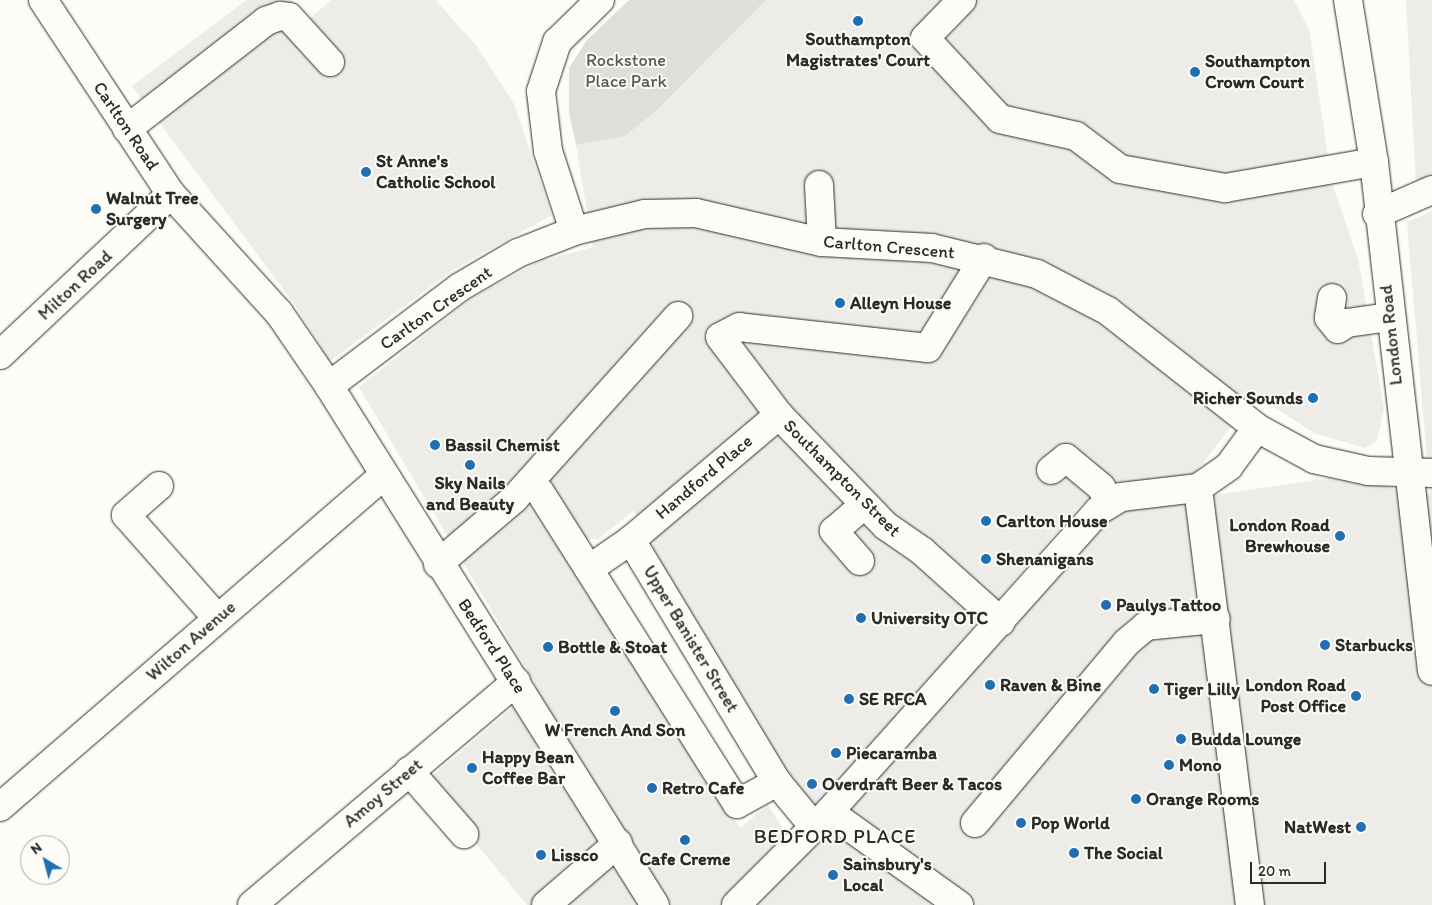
<!DOCTYPE html>
<style>
body{margin:0}
#map{position:relative;width:1432px;height:905px;overflow:hidden;background:#fdfcf7;font-family:Itim,sans-serif}
div>[style]{position:absolute}
.built>*{inset:0;background:#edece8}
.green>*{inset:0;background:#dfdeda}
.roads{filter:drop-shadow(0 0 1px #2b2b2b) drop-shadow(0 0 1px #2b2b2b)}
.minor>*{height:28px;margin:-14px;padding:0 14px;transform-origin:14px;border-radius:14px;background:#fdfcf7}
.dots>*{width:14px;height:14px;translate:-50% -50%;box-sizing:border-box;border:2px solid #fdfcf7;border-radius:50%}
span{translate:-50% -50%;white-space:nowrap;text-align:center;line-height:1.15;-webkit-text-stroke:4px #fdfcf7;paint-order:stroke}
.poi-label{font-size:18px;color:#2b2b2b;font-weight:700}
.left{translate:0 -50%;text-align:left}
.right{translate:-100% -50%;text-align:right}
.park-label{font-size:18px;color:#585857}
.street-label{font-size:18px;color:#2b2b2b}
.quarter-label{font-size:20px;color:#2b2b2b;letter-spacing:1px}
.north{position:absolute;left:20px;top:835px;width:50px;height:50px;box-sizing:border-box;background:#fdfcf7;border:1px solid #a9a8a5;border-radius:50%;rotate:323deg;font-size:14px;font-weight:700;line-height:20px;text-align:center;color:#2b2b2b}
.north::after{content:'';display:block;margin:auto;width:18px;height:22px;background:#1f6fb2;clip-path:polygon(50% 0,100% 100%,50% 72%,0 100%)}
.scale{position:absolute;left:1250px;top:862px;width:76px;height:22px;box-sizing:border-box;border:2px solid #2b2b2b;border-top:0;padding-left:6px;font-size:15px;line-height:18px;white-space:nowrap;color:#2b2b2b;-webkit-text-stroke:4px #fdfcf7;paint-order:stroke}
</style>
<div id="map">
<div class="built">
<div style="clip-path:polygon(246px 0,291px 0,309px 19px,331px 0,436px 0,478px 48px,514px 104px,552px 215px,453px 270px,330px 361px,295px 305px,132px 86px)"></div>
<div style="clip-path:polygon(766px 0,1294px 0,1309px 29px,1332px 183px,1358px 259px,1384px 408px,1377px 441px,1365px 448px,1314px 433px,1256px 395px,1194px 474px,1113px 485px,1095px 494px,1079px 507px,813px 811px,797px 795px,653px 559px,653px 538px,633px 511px,598px 539px,588px 539px,532px 492px,740px 828px,768px 805px,801px 855px,1113px 510px,1330px 478px,1430px 494px,1407px 222px,1432px 211px,1432px 905px,527px 905px,425px 782px,537px 687px,359px 387px,472px 298px,538px 262px,593px 247px,576px 145px,625px 136px,655px 112px)"></div>
<div style="clip-path:polygon(1406px 0,1432px 0,1432px 175px,1416px 181px)"></div>
</div>
<div class="green">
<div style="clip-path:polygon(629px 0,766px 0,655px 112px,625px 136px,576px 145px,569px 113px,569px 68px,587px 40px)"></div>
</div>
<div class="roads">
<div class="minor">
<div style="left:43px;top:0;width:232px;rotate:56.6deg"></div>
<div style="left:171px;top:194px;width:161px;rotate:47.8deg"></div>
<div style="left:279px;top:313px;width:88px;rotate:55.6deg"></div>
<div style="left:329px;top:386px;width:613px;rotate:57.87deg"></div>
<div style="left:962px;top:0;width:53px;rotate:134.2deg"></div>
<div style="left:925px;top:38px;width:110px;rotate:47.2deg"></div>
<div style="left:1000px;top:119px;width:78px;rotate:12.6deg"></div>
<div style="left:1076px;top:136px;width:55px;rotate:36.9deg"></div>
<div style="left:1120px;top:169px;width:107px;rotate:10.3deg"></div>
<div style="left:1225px;top:188px;width:151px;rotate:-9.9deg"></div>
<div style="left:1348px;top:0;width:164px;rotate:80.9deg"></div>
<div style="left:1374px;top:162px;width:512px;rotate:83.5deg"></div>
<div style="left:127px;top:129px;width:176px;rotate:-37.8deg"></div>
<div style="left:266px;top:21px;width:15px;rotate:-20deg"></div>
<div style="left:280px;top:16px;width:9px;rotate:6deg"></div>
<div style="left:289px;top:17px;width:61px;rotate:47.7deg"></div>
<div style="left:819px;top:185px;width:57px;rotate:87deg"></div>
<div style="left:1377px;top:214px;width:60px;rotate:-23.6deg"></div>
<div style="left:574px;top:231px;width:84px;rotate:-108deg"></div>
<div style="left:548px;top:151px;width:60px;rotate:-96.7deg"></div>
<div style="left:541px;top:91px;width:52px;rotate:-71.9deg"></div>
<div style="left:557px;top:42px;width:60px;rotate:-44.3deg"></div>
<div style="left:984px;top:258px;width:106px;rotate:121.9deg"></div>
<div style="left:928px;top:348px;width:190px;rotate:-173.7deg"></div>
<div style="left:739px;top:327px;width:21px;rotate:152deg"></div>
<div style="left:720px;top:337px;width:98px;rotate:52.9deg"></div>
<div style="left:779px;top:415px;width:154px;rotate:46.1deg"></div>
<div style="left:886px;top:526px;width:44px;rotate:34.8deg"></div>
<div style="left:922px;top:551px;width:106px;rotate:41.9deg"></div>
<div style="left:1332px;top:298px;width:20px;rotate:99deg"></div>
<div style="left:1329px;top:318px;width:14px;rotate:51deg"></div>
<div style="left:1338px;top:329px;width:11px;rotate:-34deg"></div>
<div style="left:1347px;top:323px;width:42px;rotate:-8.1deg"></div>
<div style="left:0;top:355px;width:235px;rotate:-43.3deg"></div>
<div style="left:329px;top:386px;width:164px;rotate:-37.1deg"></div>
<div style="left:460px;top:287px;width:67px;rotate:-30.4deg"></div>
<div style="left:518px;top:253px;width:60px;rotate:-21.4deg"></div>
<div style="left:574px;top:231px;width:73px;rotate:-13.5deg"></div>
<div style="left:645px;top:214px;width:51px;rotate:-1.1deg"></div>
<div style="left:696px;top:213px;width:129px;rotate:13deg"></div>
<div style="left:822px;top:242px;width:110px;rotate:3.1deg"></div>
<div style="left:932px;top:248px;width:108px;rotate:13.9deg"></div>
<div style="left:1037px;top:274px;width:80px;rotate:27.5deg"></div>
<div style="left:1108px;top:311px;width:189px;rotate:38.1deg"></div>
<div style="left:1257px;top:428px;width:65px;rotate:28.5deg"></div>
<div style="left:1314px;top:459px;width:55px;rotate:12.5deg"></div>
<div style="left:1368px;top:471px;width:64px;rotate:1.8deg"></div>
<div style="left:1051px;top:470px;width:19px;rotate:-39deg"></div>
<div style="left:1066px;top:458px;width:45px;rotate:39.6deg"></div>
<div style="left:1101px;top:487px;width:16px;rotate:60deg"></div>
<div style="left:159px;top:486px;width:44px;rotate:138.7deg"></div>
<div style="left:126px;top:515px;width:137px;rotate:48.5deg"></div>
<div style="left:1198px;top:488px;width:420px;rotate:82.9deg"></div>
<div style="left:540px;top:492px;width:369px;rotate:57.7deg"></div>
<div style="left:737px;top:804px;width:46px;rotate:-28.8deg"></div>
<div style="left:777px;top:782px;width:283px;rotate:-121.1deg"></div>
<div style="left:860px;top:561px;width:40px;rotate:-131deg"></div>
<div style="left:834px;top:531px;width:40px;rotate:-41deg"></div>
<div style="left:438px;top:564px;width:100px;rotate:-40.5deg"></div>
<div style="left:514px;top:499px;width:246px;rotate:-48.1deg"></div>
<div style="left:589px;top:569px;width:51px;rotate:-34.6deg"></div>
<div style="left:631px;top:540px;width:194px;rotate:-40.2deg"></div>
<div style="left:409px;top:771px;width:84px;rotate:48.9deg"></div>
<div style="left:777px;top:782px;width:60px;rotate:50.4deg"></div>
<div style="left:0;top:807px;width:506px;rotate:-40.83deg"></div>
<div style="left:829px;top:812px;width:160px;rotate:35.6deg"></div>
<div style="left:975px;top:823px;width:236px;rotate:-50deg"></div>
<div style="left:1127px;top:642px;width:25px;rotate:-40deg"></div>
<div style="left:1146px;top:626px;width:70px;rotate:-5.7deg"></div>
<div style="left:252px;top:905px;width:346px;rotate:-40.2deg"></div>
<div style="left:546px;top:905px;width:95px;rotate:-40.7deg"></div>
<div style="left:736px;top:905px;width:132px;rotate:-45deg"></div>
<div style="left:829px;top:812px;width:404px;rotate:-48.2deg"></div>
<div style="left:1098px;top:511px;width:27px;rotate:-31deg"></div>
<div style="left:1121px;top:497px;width:78px;rotate:-6.7deg"></div>
<div style="left:1198px;top:488px;width:38px;rotate:-35deg"></div>
<div style="left:1229px;top:466px;width:47px;rotate:-53.6deg"></div>
</div>
</div>
<div class="dots">
<div style="left:858px;top:21px;background:#1f6fb2"></div>
<div style="left:1195px;top:72px;background:#1f6fb2"></div>
<div style="left:366px;top:172px;background:#1f6fb2"></div>
<div style="left:96px;top:209px;background:#1f6fb2"></div>
<div style="left:840px;top:303px;background:#1f6fb2"></div>
<div style="left:1313px;top:398px;background:#1f6fb2"></div>
<div style="left:435px;top:445px;background:#1f6fb2"></div>
<div style="left:470px;top:465px;background:#1f6fb2"></div>
<div style="left:986px;top:521px;background:#1f6fb2"></div>
<div style="left:1340px;top:536px;background:#1f6fb2"></div>
<div style="left:986px;top:559px;background:#1f6fb2"></div>
<div style="left:1106px;top:605px;background:#1f6fb2"></div>
<div style="left:861px;top:618px;background:#1f6fb2"></div>
<div style="left:1325px;top:645px;background:#1f6fb2"></div>
<div style="left:548px;top:647px;background:#1f6fb2"></div>
<div style="left:990px;top:685px;background:#1f6fb2"></div>
<div style="left:1154px;top:689px;background:#1f6fb2"></div>
<div style="left:1356px;top:696px;background:#1f6fb2"></div>
<div style="left:849px;top:699px;background:#1f6fb2"></div>
<div style="left:615px;top:711px;background:#1f6fb2"></div>
<div style="left:1181px;top:739px;background:#1f6fb2"></div>
<div style="left:836px;top:753px;background:#1f6fb2"></div>
<div style="left:1169px;top:765px;background:#1f6fb2"></div>
<div style="left:472px;top:768px;background:#1f6fb2"></div>
<div style="left:812px;top:784px;background:#1f6fb2"></div>
<div style="left:652px;top:788px;background:#1f6fb2"></div>
<div style="left:1136px;top:799px;background:#1f6fb2"></div>
<div style="left:1021px;top:823px;background:#1f6fb2"></div>
<div style="left:1361px;top:827px;background:#1f6fb2"></div>
<div style="left:685px;top:840px;background:#1f6fb2"></div>
<div style="left:1074px;top:853px;background:#1f6fb2"></div>
<div style="left:541px;top:855px;background:#1f6fb2"></div>
<div style="left:833px;top:875px;background:#1f6fb2"></div>
</div>
<div class="poi-label">
<span style="left:858px;top:50px">Southampton<br>Magistrates' Court</span>
<span class="left" style="left:1205px;top:72px">Southampton<br>Crown Court</span>
<span class="left" style="left:376px;top:172px">St Anne's<br>Catholic School</span>
<span class="left" style="left:106px;top:209px">Walnut Tree<br>Surgery</span>
<span class="left" style="left:850px;top:303px">Alleyn House</span>
<span class="right" style="left:1303px;top:398px">Richer Sounds</span>
<span class="left" style="left:445px;top:445px">Bassil Chemist</span>
<span style="left:470px;top:494px">Sky Nails<br>and Beauty</span>
<span class="left" style="left:996px;top:521px">Carlton House</span>
<span class="right" style="left:1330px;top:536px">London Road<br>Brewhouse</span>
<span class="left" style="left:996px;top:559px">Shenanigans</span>
<span class="left" style="left:1116px;top:605px">Paulys Tattoo</span>
<span class="left" style="left:871px;top:618px">University OTC</span>
<span class="left" style="left:1335px;top:645px">Starbucks</span>
<span class="left" style="left:558px;top:647px">Bottle &amp; Stoat</span>
<span class="left" style="left:1000px;top:685px">Raven &amp; Bine</span>
<span class="right" style="left:1346px;top:696px">London Road<br>Post Office</span>
<span class="left" style="left:1164px;top:689px">Tiger Lilly</span>
<span class="left" style="left:859px;top:699px">SE RFCA</span>
<span style="left:615px;top:730px">W French And Son</span>
<span class="left" style="left:1191px;top:739px">Budda Lounge</span>
<span class="left" style="left:846px;top:753px">Piecaramba</span>
<span class="left" style="left:482px;top:768px">Happy Bean<br>Coffee Bar</span>
<span class="left" style="left:1179px;top:765px">Mono</span>
<span class="left" style="left:822px;top:784px">Overdraft Beer &amp; Tacos</span>
<span class="left" style="left:662px;top:788px">Retro Cafe</span>
<span class="left" style="left:1146px;top:799px">Orange Rooms</span>
<span class="left" style="left:1031px;top:823px">Pop World</span>
<span class="right" style="left:1351px;top:827px">NatWest</span>
<span class="left" style="left:1084px;top:853px">The Social</span>
<span class="left" style="left:551px;top:855px">Lissco</span>
<span style="left:685px;top:859px">Cafe Creme</span>
<span class="left" style="left:843px;top:875px">Sainsbury's<br>Local</span>
</div>
<div class="park-label">
<span style="left:626px;top:71px">Rockstone<br>Place Park</span>
</div>
<div class="street-label">
<span style="left:126px;top:126px;rotate:56deg">Carlton Road</span>
<span style="left:889px;top:247px;rotate:5deg">Carlton Crescent</span>
<span style="left:75px;top:285px;rotate:-43deg">Milton Road</span>
<span style="left:436px;top:308px;rotate:-35deg">Carlton Crescent</span>
<span style="left:1391px;top:335px;rotate:-96deg">London Road</span>
<span style="left:704px;top:477px;rotate:-40deg">Handford Place</span>
<span style="left:842px;top:478px;rotate:45deg">Southampton Street</span>
<span style="left:691px;top:639px;rotate:59deg">Upper Banister Street</span>
<span style="left:191px;top:641px;rotate:-41deg">Wilton Avenue</span>
<span style="left:492px;top:646px;rotate:57deg">Bedford Place</span>
<span style="left:383px;top:793px;rotate:-40deg">Amoy Street</span>
</div>
<div class="quarter-label">
<span style="left:835px;top:836px">BEDFORD PLACE</span>
</div>
<div class="north">N</div>
<div class="scale">20 m</div>
</div>
